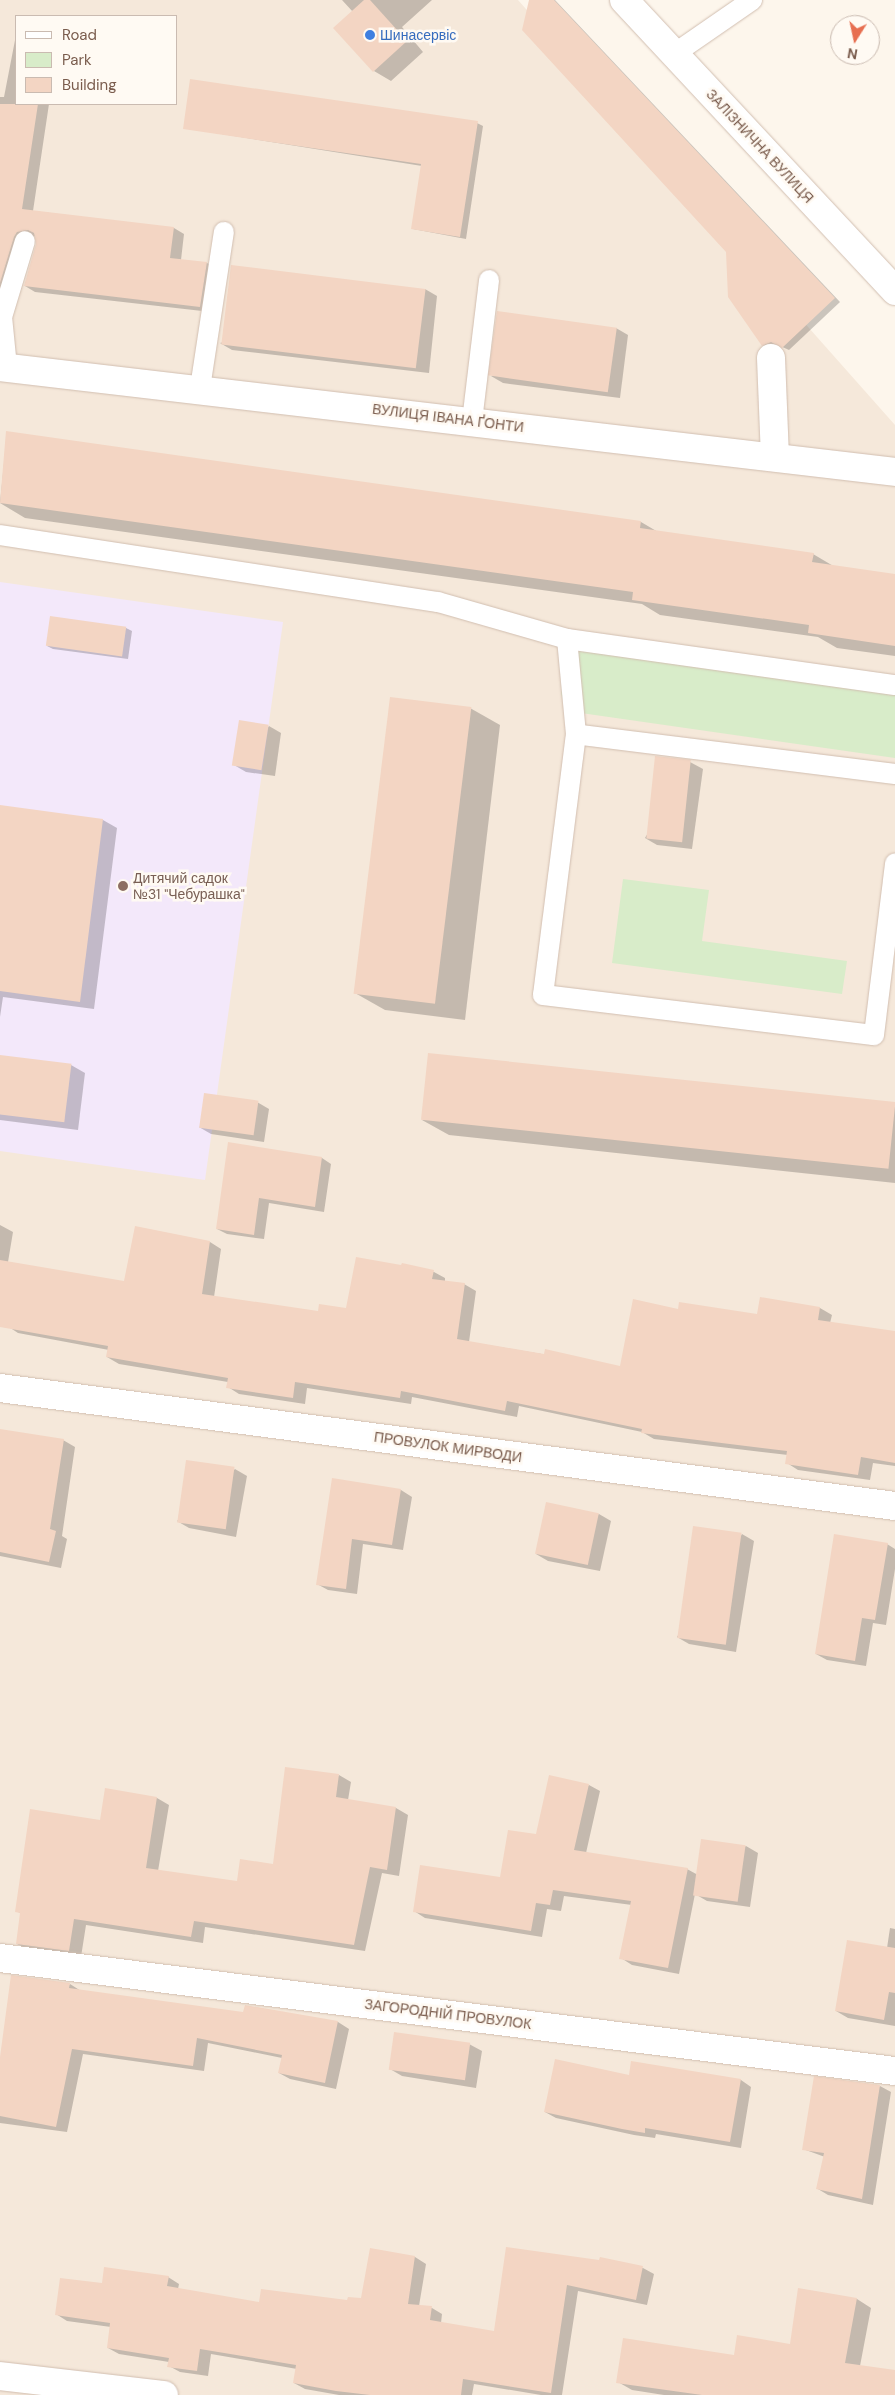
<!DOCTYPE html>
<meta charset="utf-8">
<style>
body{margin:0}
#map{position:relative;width:895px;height:2395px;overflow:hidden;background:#fdf6ec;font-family:"DM Sans",sans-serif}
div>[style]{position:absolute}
.residential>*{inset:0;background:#f5e8da}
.education>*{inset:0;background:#f3e8fa}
.green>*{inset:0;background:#d8ecc9}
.shadow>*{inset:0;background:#0003}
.building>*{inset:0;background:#f3d5c3;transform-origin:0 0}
.roads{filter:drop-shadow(0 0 1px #d1beb0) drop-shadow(0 0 1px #d1beb0)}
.service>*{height:20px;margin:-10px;padding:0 10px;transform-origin:10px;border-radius:10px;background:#fff}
.minor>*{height:28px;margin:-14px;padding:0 14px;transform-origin:14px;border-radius:14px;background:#fff}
.secondary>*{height:28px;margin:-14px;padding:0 14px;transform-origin:14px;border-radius:14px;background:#fff}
.dots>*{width:14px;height:14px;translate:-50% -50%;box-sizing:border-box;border:2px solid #fffaf3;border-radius:50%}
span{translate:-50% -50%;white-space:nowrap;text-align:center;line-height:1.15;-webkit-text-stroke:5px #fffaf3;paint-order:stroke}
.shop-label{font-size:14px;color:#366cbe}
.left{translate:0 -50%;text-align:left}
.street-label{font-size:14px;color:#7a5c4d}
.education-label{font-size:14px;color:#785e54}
.legend{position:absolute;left:15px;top:15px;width:162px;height:90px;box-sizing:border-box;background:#fffaf3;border:1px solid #cabbb1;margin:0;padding:6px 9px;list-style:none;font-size:15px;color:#7a5c4d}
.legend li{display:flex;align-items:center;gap:10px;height:25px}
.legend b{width:25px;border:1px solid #cabbb1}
.north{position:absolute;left:830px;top:15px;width:50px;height:50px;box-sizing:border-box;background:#fffaf3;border:1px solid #cabbb1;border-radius:50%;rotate:190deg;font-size:14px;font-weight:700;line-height:20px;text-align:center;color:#7a5c4d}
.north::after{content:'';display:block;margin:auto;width:18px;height:22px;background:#e76f51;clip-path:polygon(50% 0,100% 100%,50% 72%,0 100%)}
</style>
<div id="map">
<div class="residential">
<div style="clip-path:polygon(evenodd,0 0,518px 0,895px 425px,895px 2395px,0 2395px,0 0,16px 16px,176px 16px,176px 104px,16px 104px,16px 16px)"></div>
</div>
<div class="education">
<div style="clip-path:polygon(0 582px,283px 622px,205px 1180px,0 1151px)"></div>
</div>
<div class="green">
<div style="clip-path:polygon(573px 644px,895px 692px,895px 758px,567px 711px,561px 694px)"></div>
<div style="clip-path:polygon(623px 879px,709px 890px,702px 941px,847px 961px,842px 994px,612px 963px)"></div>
</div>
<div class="shadow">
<div style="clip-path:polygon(342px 0,432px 0,402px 27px,423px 52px,391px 81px,374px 71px,353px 12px)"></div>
<div style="clip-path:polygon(530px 0,555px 0,840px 302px,789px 350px,778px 345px,769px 348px,763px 345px,727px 252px)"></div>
<div style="clip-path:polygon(16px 35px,16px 104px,49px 104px,33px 211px,174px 228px,184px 234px,181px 260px,207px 263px,217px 269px,211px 312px,35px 292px,25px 286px,38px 244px,36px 236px,28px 238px,10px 289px,0 287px,0 97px,4px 97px)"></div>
<div style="clip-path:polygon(477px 123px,483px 126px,466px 239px,413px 229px,422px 166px,184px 128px)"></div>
<div style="clip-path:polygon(425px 289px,437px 296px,429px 373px,232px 350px,220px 343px)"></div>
<div style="clip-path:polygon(616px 328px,628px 335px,620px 398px,503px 383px,491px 376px)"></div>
<div style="clip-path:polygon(7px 433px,641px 522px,658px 532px,813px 554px,835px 567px,895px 575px,895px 656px,837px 648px,818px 637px,660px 615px,642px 604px,25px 518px,0 503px)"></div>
<div style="clip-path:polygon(51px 617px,126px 628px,132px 631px,128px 659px,53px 649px,47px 646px)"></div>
<div style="clip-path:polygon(470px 708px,500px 725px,465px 1020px,385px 1010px,355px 993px)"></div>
<div style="clip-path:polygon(269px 726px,281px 733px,275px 776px,246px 772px,234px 765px)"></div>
<div style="clip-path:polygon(690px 762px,703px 769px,692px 849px,657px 845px,645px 838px)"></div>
<div style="clip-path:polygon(0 806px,103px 820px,117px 828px,94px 1009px,3px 997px,0 1017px)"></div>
<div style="clip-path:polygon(0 1056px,71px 1065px,85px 1073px,78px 1130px,0 1120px)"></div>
<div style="clip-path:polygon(257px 1102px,269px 1109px,264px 1142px,211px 1134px,199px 1127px)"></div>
<div style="clip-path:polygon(895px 1104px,895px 1183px,449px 1135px,422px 1120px)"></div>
<div style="clip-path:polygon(229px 1144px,322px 1158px,331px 1164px,324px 1212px,269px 1203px,264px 1239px,227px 1234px,217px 1229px)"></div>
<div style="clip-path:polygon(0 1225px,13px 1232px,8px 1262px,125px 1283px,210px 1242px,221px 1249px,214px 1297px,319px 1313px,347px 1310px,403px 1264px,434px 1272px,445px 1278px,445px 1282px,464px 1284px,476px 1291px,469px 1342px,621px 1367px,679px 1310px,758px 1315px,761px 1298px,820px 1308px,832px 1315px,830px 1323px,895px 1332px,895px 1466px,873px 1463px,870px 1480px,798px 1470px,787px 1463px,788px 1455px,654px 1439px,642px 1432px,519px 1406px,517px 1417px,412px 1397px,411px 1404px,307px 1388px,305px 1404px,239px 1394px,228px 1387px,228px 1382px,119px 1364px,107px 1357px,109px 1350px,18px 1333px,0 1321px)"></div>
<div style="clip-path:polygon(0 1430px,63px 1440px,75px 1447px,62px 1536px,67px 1539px,61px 1568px,0 1556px)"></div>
<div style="clip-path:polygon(235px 1469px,247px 1476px,236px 1537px,189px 1528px,177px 1521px)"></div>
<div style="clip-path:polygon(333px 1480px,401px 1490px,412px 1497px,403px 1550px,363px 1544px,357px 1594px,328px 1590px,317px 1584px)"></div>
<div style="clip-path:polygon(599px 1514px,611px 1521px,600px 1571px,548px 1561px,536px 1554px)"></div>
<div style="clip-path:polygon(742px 1534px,754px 1541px,736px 1652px,689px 1644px,677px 1637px)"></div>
<div style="clip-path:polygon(887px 1544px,895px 1549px,895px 1569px,886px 1625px,873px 1623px,866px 1666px,827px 1660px,816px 1654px)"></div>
<div style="clip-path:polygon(339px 1775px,351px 1782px,348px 1800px,396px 1808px,408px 1815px,399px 1876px,382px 1873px,365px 1951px,205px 1927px,203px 1943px,86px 1925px,81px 1957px,29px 1950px,17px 1944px,21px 1914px,17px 1911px,101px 1821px,106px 1790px,157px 1798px,169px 1805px,158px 1871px,238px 1882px,274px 1865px)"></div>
<div style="clip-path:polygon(589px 1785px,600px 1791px,586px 1853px,687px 1869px,698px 1875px,746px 1846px,758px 1853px,750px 1907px,707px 1901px,695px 1894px,679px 1974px,632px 1965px,621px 1958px,632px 1905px,564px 1896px,561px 1911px,547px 1909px,542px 1937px,425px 1918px,414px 1911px,501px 1879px,537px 1836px)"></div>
<div style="clip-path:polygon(890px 1928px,895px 1929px,895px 2026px,848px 2018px,836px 2011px,887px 1948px)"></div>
<div style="clip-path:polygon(70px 1984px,81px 1991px,244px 2013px,338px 2022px,349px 2029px,336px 2089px,290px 2079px,279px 2073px,282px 2058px,208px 2043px,204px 2071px,83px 2054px,67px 2132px,0 2123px,0 2065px)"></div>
<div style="clip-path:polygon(469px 2044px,482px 2051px,476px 2088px,402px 2076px,390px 2069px)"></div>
<div style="clip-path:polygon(630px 2076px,741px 2080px,751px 2087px,741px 2148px,656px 2134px,655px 2138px,634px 2135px,556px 2118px,545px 2112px)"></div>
<div style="clip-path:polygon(880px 2086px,891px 2092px,873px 2205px,828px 2195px,818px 2189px,825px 2157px,803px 2149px)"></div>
<div style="clip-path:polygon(371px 2249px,415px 2257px,426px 2264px,419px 2306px,432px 2308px,442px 2314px,441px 2323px,495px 2333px,601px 2259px,643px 2268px,654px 2274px,647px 2305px,578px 2291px,562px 2395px,541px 2395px,474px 2384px,472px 2395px,339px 2395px,305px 2389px,294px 2383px,297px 2369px,211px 2354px,208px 2376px,180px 2372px,169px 2366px,169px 2362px,119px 2354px,108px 2348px,111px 2327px,67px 2321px,56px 2314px,103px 2285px,168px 2277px,179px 2284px,178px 2289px,260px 2304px,362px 2300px)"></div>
<div style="clip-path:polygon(800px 2289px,857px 2299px,871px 2308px,860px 2366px,895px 2371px,895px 2395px,664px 2395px,632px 2390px,618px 2382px,791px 2345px)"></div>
</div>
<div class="building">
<div style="clip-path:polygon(364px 0,370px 0,407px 41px,373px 72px,333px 28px)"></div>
<div style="clip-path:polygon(529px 0,554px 0,835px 298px,782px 348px,771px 342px,762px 346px,728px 297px,726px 252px,522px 30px)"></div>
<div style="clip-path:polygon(190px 79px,478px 121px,460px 237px,411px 229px,421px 164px,183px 129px)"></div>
<div style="clip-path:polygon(0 104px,38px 104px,22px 209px,174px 227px,170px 258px,207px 262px,200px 307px,24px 286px,36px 244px,34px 233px,28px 230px,17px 232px,14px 237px,0 283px)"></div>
<div style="left:231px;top:265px;width:196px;height:80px;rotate:7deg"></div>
<div style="left:497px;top:311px;width:121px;height:65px;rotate:8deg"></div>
<div style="clip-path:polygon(6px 431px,641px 521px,640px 528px,814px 553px,812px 562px,895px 574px,895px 646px,808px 633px,809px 625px,632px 600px,633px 592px,0 503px)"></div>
<div style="left:50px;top:616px;width:77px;height:30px;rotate:8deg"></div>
<div style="left:390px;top:697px;width:82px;height:299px;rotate:7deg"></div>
<div style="left:239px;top:720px;width:30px;height:46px;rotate:9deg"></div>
<div style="left:655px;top:756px;width:36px;height:83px;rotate:6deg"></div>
<div style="clip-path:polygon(0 805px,103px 819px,80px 1002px,0 991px)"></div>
<div style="left:428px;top:1053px;width:470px;height:67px;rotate:6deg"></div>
<div style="left:0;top:1055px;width:72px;height:59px;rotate:7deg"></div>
<div style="left:204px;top:1093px;width:55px;height:35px;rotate:8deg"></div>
<div style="clip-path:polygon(228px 1142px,322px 1157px,315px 1207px,259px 1198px,254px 1235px,216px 1229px)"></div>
<div style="clip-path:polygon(135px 1226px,210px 1241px,202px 1294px,318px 1311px,319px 1304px,346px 1308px,356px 1257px,401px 1265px,402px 1263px,434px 1270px,432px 1279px,465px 1283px,457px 1339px,544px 1354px,545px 1349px,620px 1366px,633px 1299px,678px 1309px,679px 1302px,757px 1314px,760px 1297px,820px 1307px,818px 1320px,895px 1331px,895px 1463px,861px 1457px,858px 1475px,785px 1464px,787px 1451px,641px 1433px,642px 1429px,507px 1401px,505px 1411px,401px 1391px,400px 1398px,295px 1382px,293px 1398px,226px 1388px,228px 1378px,106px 1357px,108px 1346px,0 1327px,0 1260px,124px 1281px)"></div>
<div style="clip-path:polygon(0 1429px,64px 1439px,50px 1529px,56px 1531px,49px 1562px,0 1552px)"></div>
<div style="left:186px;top:1460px;width:49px;height:63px;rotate:8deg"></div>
<div style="clip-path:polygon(332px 1478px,401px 1489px,392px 1545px,352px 1539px,346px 1589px,316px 1585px)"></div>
<div style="left:546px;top:1502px;width:54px;height:53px;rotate:12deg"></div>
<div style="left:693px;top:1526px;width:49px;height:113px;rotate:8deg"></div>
<div style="clip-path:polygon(834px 1534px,888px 1543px,875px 1620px,862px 1618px,855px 1661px,815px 1654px)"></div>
<div style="clip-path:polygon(285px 1767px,339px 1774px,336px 1797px,396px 1807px,387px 1870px,370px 1867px,354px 1945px,194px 1921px,191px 1937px,74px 1919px,69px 1951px,16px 1944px,20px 1913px,15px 1912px,30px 1809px,100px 1820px,105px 1788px,157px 1797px,146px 1868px,237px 1881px,240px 1859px,273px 1864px)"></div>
<div style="clip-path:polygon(549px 1775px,589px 1784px,574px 1850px,688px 1868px,668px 1968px,619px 1959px,631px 1901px,553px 1890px,550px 1905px,536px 1903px,531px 1931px,413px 1912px,420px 1865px,500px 1877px,508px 1830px,536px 1834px)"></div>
<div style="left:701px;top:1839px;width:45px;height:57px;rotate:8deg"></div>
<div style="clip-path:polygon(847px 1940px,895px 1948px,895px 1993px,889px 1992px,884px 2020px,835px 2011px)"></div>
<div style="clip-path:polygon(11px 1975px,70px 1983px,69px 1988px,243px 2012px,245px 2005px,338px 2021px,325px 2083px,278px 2073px,282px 2055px,197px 2038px,193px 2066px,72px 2049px,56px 2127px,0 2116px,0 2057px)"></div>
<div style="left:394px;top:2032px;width:77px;height:38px;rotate:8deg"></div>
<div style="clip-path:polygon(555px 2059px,629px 2075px,631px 2061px,741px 2079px,730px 2142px,645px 2128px,645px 2133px,622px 2129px,544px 2112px)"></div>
<div style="clip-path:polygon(814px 2076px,880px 2085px,862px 2199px,816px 2189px,824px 2153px,802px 2150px)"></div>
<div style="clip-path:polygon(506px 2247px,599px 2260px,600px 2257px,643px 2266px,636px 2300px,567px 2285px,551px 2393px,463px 2379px,461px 2395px,370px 2395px,336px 2391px,293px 2383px,296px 2365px,200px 2349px,197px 2371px,167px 2367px,169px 2358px,107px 2348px,110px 2323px,55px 2315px,60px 2278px,102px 2283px,104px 2267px,169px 2276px,167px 2286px,259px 2302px,261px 2289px,347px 2300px,348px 2297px,361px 2298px,370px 2248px,415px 2256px,408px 2304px,432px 2306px,430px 2320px,494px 2331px)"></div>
<div style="clip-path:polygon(798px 2288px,857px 2298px,845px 2363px,895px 2370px,895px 2395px,702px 2395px,616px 2383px,623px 2338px,734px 2355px,737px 2335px,790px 2344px)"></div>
</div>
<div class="roads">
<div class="service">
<div style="left:674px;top:54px;width:95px;rotate:-34.7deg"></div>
<div style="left:7px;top:367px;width:50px;rotate:-95.7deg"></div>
<div style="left:2px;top:317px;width:79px;rotate:-73.2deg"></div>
<div style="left:200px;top:388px;width:158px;rotate:-81.3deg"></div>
<div style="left:472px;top:421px;width:142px;rotate:-83.1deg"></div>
<div style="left:0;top:535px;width:443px;rotate:8.7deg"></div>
<div style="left:438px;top:602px;width:134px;rotate:16deg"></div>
<div style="left:576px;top:734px;width:95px;rotate:-95.4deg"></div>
<div style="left:567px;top:639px;width:331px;rotate:8deg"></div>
<div style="left:895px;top:774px;width:321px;rotate:-172.9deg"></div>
<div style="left:576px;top:734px;width:263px;rotate:97.2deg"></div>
<div style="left:543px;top:995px;width:333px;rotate:6.9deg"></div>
<div style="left:874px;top:1035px;width:173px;rotate:-83deg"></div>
</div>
<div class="minor">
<div style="left:771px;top:358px;width:99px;rotate:87.7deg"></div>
<div style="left:0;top:367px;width:901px;rotate:6.69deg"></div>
<div style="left:0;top:1388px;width:903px;rotate:7.51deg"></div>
<div style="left:0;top:1958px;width:902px;rotate:7.2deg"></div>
<div style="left:0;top:2376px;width:165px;rotate:6.6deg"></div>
</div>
<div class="secondary">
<div style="left:624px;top:0;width:398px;rotate:47deg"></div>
</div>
</div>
<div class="dots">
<div style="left:370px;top:35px;background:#3f7fe0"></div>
<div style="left:123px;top:886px;background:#8d6e63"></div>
</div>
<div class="shop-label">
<span class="left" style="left:380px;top:35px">Шинасервіс</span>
</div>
<div class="street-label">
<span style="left:760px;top:146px;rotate:47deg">ЗАЛІЗНИЧНА ВУЛИЦЯ</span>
<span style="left:448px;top:418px;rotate:7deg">ВУЛИЦЯ ІВАНА ҐОНТИ</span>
<span style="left:448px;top:1447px;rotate:8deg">ПРОВУЛОК МИРВОДИ</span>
<span style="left:448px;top:2014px;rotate:7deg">ЗАГОРОДНІЙ ПРОВУЛОК</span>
</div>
<div class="education-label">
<span class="left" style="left:133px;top:886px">Дитячий садок<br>№31 "Чебурашка"</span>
</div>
<ul class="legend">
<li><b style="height:6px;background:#fff"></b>Road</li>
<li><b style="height:14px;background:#d8ecc9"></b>Park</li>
<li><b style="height:14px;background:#f3d5c3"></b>Building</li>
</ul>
<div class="north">N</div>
</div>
